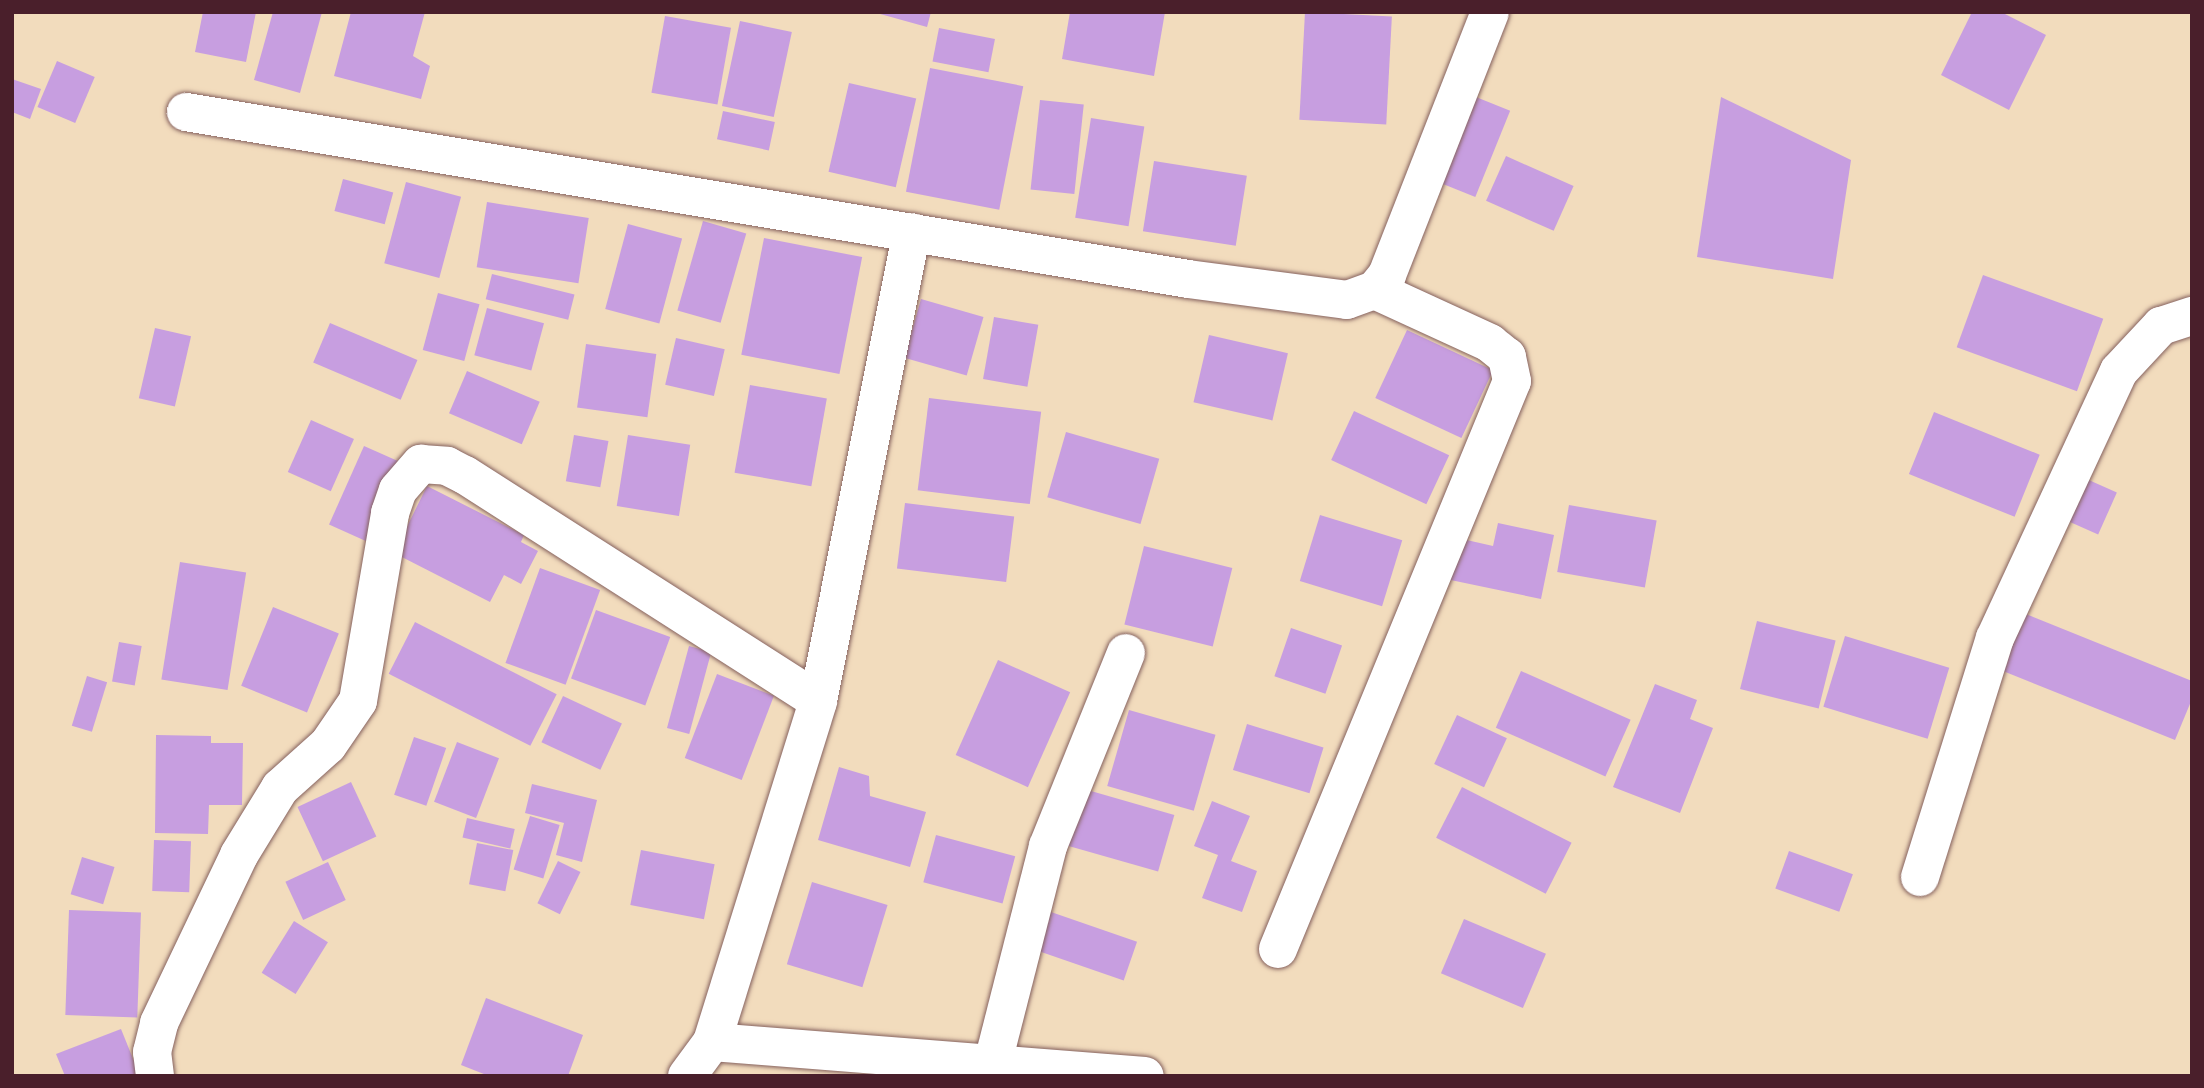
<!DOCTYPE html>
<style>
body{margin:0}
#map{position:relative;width:2204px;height:1088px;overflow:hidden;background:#f2dcbd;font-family:"Old Standard TT",serif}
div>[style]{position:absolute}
.building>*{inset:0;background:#c79ee0;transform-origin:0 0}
.roads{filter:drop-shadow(0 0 2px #85615e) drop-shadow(0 0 2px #85615e)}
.minor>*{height:38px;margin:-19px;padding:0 19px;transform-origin:19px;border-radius:19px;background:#fff}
span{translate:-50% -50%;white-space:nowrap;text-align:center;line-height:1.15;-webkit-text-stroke:5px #fcf5e5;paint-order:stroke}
.frame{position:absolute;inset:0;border:14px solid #4a1f2b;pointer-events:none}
</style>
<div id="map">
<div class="building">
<div style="clip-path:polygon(203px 12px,256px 12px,246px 62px,195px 52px)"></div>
<div style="clip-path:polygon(273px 12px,322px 12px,300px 93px,254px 80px)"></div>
<div style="clip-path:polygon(351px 12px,425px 12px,413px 56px,430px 66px,421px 99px,334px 76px)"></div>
<div style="clip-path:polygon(873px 12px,931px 12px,927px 27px)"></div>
<div style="clip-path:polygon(1070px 12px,1165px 12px,1154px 76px,1062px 59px)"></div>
<div style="left:1305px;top:12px;width:87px;height:108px;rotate:3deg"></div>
<div style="clip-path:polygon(1972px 12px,2001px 12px,2046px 35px,2009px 110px,1941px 75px)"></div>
<div style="left:665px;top:16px;width:67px;height:78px;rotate:10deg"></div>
<div style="left:740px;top:21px;width:53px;height:87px;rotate:12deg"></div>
<div style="left:939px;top:28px;width:57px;height:34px;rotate:11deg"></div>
<div style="left:57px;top:61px;width:41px;height:50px;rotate:23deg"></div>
<div style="left:930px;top:68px;width:95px;height:126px;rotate:11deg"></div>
<div style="clip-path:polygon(12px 79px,41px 89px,30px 119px,12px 112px)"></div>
<div style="left:849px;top:83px;width:69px;height:91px;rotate:13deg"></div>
<div style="left:1461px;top:91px;width:53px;height:93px;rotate:22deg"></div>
<div style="clip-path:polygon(1721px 97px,1851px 160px,1833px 279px,1697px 257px)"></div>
<div style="left:1040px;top:100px;width:44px;height:90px;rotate:6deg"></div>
<div style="left:723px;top:111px;width:53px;height:29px;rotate:12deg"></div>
<div style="left:1091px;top:118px;width:54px;height:101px;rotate:9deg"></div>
<div style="left:1506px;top:156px;width:74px;height:49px;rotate:24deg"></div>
<div style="left:1154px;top:161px;width:94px;height:71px;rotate:9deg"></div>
<div style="left:343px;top:179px;width:52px;height:33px;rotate:15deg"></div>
<div style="left:406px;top:182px;width:57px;height:84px;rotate:15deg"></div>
<div style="left:487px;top:202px;width:103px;height:66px;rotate:9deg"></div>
<div style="left:703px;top:221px;width:45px;height:93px;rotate:16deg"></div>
<div style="left:628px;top:224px;width:56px;height:88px;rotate:15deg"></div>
<div style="left:764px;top:238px;width:100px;height:119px;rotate:11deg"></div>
<div style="left:492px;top:274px;width:85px;height:26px;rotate:14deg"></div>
<div style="left:1983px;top:275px;width:128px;height:77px;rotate:20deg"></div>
<div style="left:438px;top:293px;width:43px;height:59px;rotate:15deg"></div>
<div style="left:921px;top:299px;width:65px;height:61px;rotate:16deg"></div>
<div style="left:487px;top:308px;width:59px;height:49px;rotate:15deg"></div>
<div style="left:994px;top:317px;width:45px;height:63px;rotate:10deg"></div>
<div style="left:330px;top:323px;width:95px;height:43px;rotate:23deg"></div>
<div style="left:155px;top:328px;width:37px;height:72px;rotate:13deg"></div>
<div style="left:1407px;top:330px;width:95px;height:75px;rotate:25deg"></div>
<div style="left:1209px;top:335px;width:81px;height:69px;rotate:13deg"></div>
<div style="left:676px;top:338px;width:50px;height:48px;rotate:13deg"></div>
<div style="left:586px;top:344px;width:71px;height:64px;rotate:8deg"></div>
<div style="left:467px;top:371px;width:79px;height:46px;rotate:23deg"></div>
<div style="left:750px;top:385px;width:78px;height:89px;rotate:10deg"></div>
<div style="left:929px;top:398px;width:113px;height:93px;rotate:7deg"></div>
<div style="left:1354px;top:411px;width:105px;height:54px;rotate:25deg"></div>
<div style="left:1934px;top:412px;width:114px;height:67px;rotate:22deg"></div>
<div style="left:311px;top:420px;width:47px;height:57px;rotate:24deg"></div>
<div style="left:1066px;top:432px;width:97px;height:68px;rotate:16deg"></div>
<div style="left:574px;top:435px;width:35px;height:47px;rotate:10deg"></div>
<div style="left:628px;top:435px;width:63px;height:72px;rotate:9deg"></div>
<div style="left:364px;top:446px;width:42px;height:86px;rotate:24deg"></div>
<div style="left:2073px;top:473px;width:48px;height:46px;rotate:24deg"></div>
<div style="clip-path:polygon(427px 486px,524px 535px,521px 542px,538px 551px,521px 584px,504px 575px,490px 602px,394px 553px)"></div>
<div style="left:905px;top:503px;width:110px;height:66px;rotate:7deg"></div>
<div style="left:1569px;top:505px;width:89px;height:68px;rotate:10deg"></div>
<div style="left:1320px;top:515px;width:86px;height:69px;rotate:17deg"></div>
<div style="clip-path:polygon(1498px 523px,1554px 535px,1541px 599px,1441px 578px,1449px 536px,1493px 546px)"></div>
<div style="left:1144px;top:546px;width:91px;height:81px;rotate:14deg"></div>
<div style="left:180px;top:562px;width:67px;height:119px;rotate:9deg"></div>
<div style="left:540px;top:568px;width:64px;height:101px;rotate:20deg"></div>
<div style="left:273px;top:607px;width:71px;height:85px;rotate:22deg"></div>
<div style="left:596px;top:610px;width:79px;height:73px;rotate:20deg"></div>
<div style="clip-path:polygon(2016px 610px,2192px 681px,2192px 699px,2175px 740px,1993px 667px)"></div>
<div style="left:1757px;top:621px;width:81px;height:70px;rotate:14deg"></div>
<div style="left:415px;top:622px;width:159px;height:58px;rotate:27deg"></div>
<div style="left:1291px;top:628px;width:54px;height:51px;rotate:19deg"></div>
<div style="left:1845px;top:636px;width:109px;height:74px;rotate:17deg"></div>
<div style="left:119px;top:642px;width:23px;height:40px;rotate:10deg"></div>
<div style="left:689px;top:646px;width:23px;height:85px;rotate:15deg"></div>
<div style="left:998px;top:660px;width:79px;height:104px;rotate:24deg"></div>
<div style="left:1521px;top:671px;width:120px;height:62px;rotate:24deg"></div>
<div style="left:717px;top:674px;width:61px;height:90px;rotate:21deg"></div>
<div style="left:87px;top:676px;width:21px;height:52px;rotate:17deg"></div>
<div style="clip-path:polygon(1655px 684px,1697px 700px,1690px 719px,1713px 728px,1680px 813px,1613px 787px)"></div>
<div style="left:563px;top:696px;width:65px;height:51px;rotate:25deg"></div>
<div style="left:1129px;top:710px;width:90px;height:79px;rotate:16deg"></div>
<div style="left:1457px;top:715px;width:55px;height:54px;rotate:25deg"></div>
<div style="left:1247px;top:724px;width:80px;height:48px;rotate:17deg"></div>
<div style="clip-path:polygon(156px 735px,211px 736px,211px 743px,243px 743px,242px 805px,209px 805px,208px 834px,155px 833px)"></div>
<div style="left:414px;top:737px;width:34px;height:61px;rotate:19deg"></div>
<div style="left:457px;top:742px;width:45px;height:64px;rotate:21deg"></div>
<div style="clip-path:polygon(839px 767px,869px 776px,870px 796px,926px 812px,910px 867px,818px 840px)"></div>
<div style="left:351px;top:782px;width:60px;height:59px;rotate:65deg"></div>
<div style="clip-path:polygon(532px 784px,597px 800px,582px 862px,556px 855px,564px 823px,525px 813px)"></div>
<div style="left:1462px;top:787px;width:123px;height:57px;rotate:27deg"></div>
<div style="left:1084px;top:789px;width:94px;height:59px;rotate:16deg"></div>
<div style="clip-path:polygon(1212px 801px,1250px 816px,1231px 861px,1257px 871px,1242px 912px,1202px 898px,1218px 855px,1194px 846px)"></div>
<div style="left:530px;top:816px;width:31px;height:56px;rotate:17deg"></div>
<div style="left:467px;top:818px;width:49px;height:20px;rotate:13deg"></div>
<div style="left:936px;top:835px;width:82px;height:49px;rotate:15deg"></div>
<div style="left:154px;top:840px;width:37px;height:51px;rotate:2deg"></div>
<div style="left:477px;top:843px;width:37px;height:42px;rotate:11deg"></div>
<div style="left:641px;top:850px;width:75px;height:56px;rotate:11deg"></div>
<div style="left:1789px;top:851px;width:68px;height:40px;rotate:20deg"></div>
<div style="left:82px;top:857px;width:34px;height:39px;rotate:17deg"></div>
<div style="left:558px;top:861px;width:25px;height:47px;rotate:26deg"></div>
<div style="left:328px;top:862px;width:42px;height:47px;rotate:65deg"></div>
<div style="left:812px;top:882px;width:79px;height:86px;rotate:17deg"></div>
<div style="left:69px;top:910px;width:72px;height:105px;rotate:2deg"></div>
<div style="left:1051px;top:912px;width:91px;height:41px;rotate:19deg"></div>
<div style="left:1464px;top:919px;width:89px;height:59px;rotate:23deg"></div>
<div style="left:294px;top:921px;width:40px;height:61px;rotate:32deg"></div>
<div style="clip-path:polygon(486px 998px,583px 1035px,568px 1076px,489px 1076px,461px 1065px)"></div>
<div style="clip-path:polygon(121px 1029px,140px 1076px,65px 1076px,56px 1054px)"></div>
</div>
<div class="roads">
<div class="minor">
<div style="left:186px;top:112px;width:1016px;rotate:9.46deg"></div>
<div style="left:1188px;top:279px;width:160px;rotate:7.5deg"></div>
<div style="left:1347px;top:300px;width:30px;rotate:-20deg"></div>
<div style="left:1375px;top:290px;width:19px;rotate:-51deg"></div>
<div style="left:1387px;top:275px;width:282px;rotate:-68.6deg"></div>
<div style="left:1920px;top:877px;width:250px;rotate:-72.6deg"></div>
<div style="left:1995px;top:638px;width:294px;rotate:-65.1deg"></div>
<div style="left:2119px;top:371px;width:62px;rotate:-47deg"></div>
<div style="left:2161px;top:326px;width:33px;rotate:-18deg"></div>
<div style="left:1278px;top:949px;width:614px;rotate:-67.61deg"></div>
<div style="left:1512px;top:381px;width:25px;rotate:-102deg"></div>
<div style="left:1507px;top:357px;width:22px;rotate:-141deg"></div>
<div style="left:1490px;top:343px;width:127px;rotate:-155.3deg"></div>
<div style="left:712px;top:1042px;width:357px;rotate:-72.7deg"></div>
<div style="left:818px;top:701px;width:478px;rotate:-78.7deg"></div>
<div style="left:992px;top:1066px;width:227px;rotate:-75.7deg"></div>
<div style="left:1048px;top:846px;width:208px;rotate:-68deg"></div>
<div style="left:155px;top:1076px;width:24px;rotate:-97deg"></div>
<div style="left:152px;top:1052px;width:30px;rotate:-76deg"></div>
<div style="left:159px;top:1023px;width:186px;rotate:-64.5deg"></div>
<div style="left:239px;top:855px;width:79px;rotate:-58.5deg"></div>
<div style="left:280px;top:788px;width:64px;rotate:-41.9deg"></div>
<div style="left:328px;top:745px;width:53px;rotate:-55.7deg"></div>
<div style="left:358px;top:701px;width:191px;rotate:-80.3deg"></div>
<div style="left:390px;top:513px;width:24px;rotate:-71deg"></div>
<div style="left:398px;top:490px;width:35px;rotate:-49deg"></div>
<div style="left:421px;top:464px;width:26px;rotate:4deg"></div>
<div style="left:447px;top:466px;width:20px;rotate:27deg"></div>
<div style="left:465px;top:475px;width:419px;rotate:32.6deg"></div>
<div style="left:687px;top:1076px;width:42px;rotate:-53.7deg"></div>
<div style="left:712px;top:1042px;width:434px;rotate:4.5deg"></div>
</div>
</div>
<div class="frame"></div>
</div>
